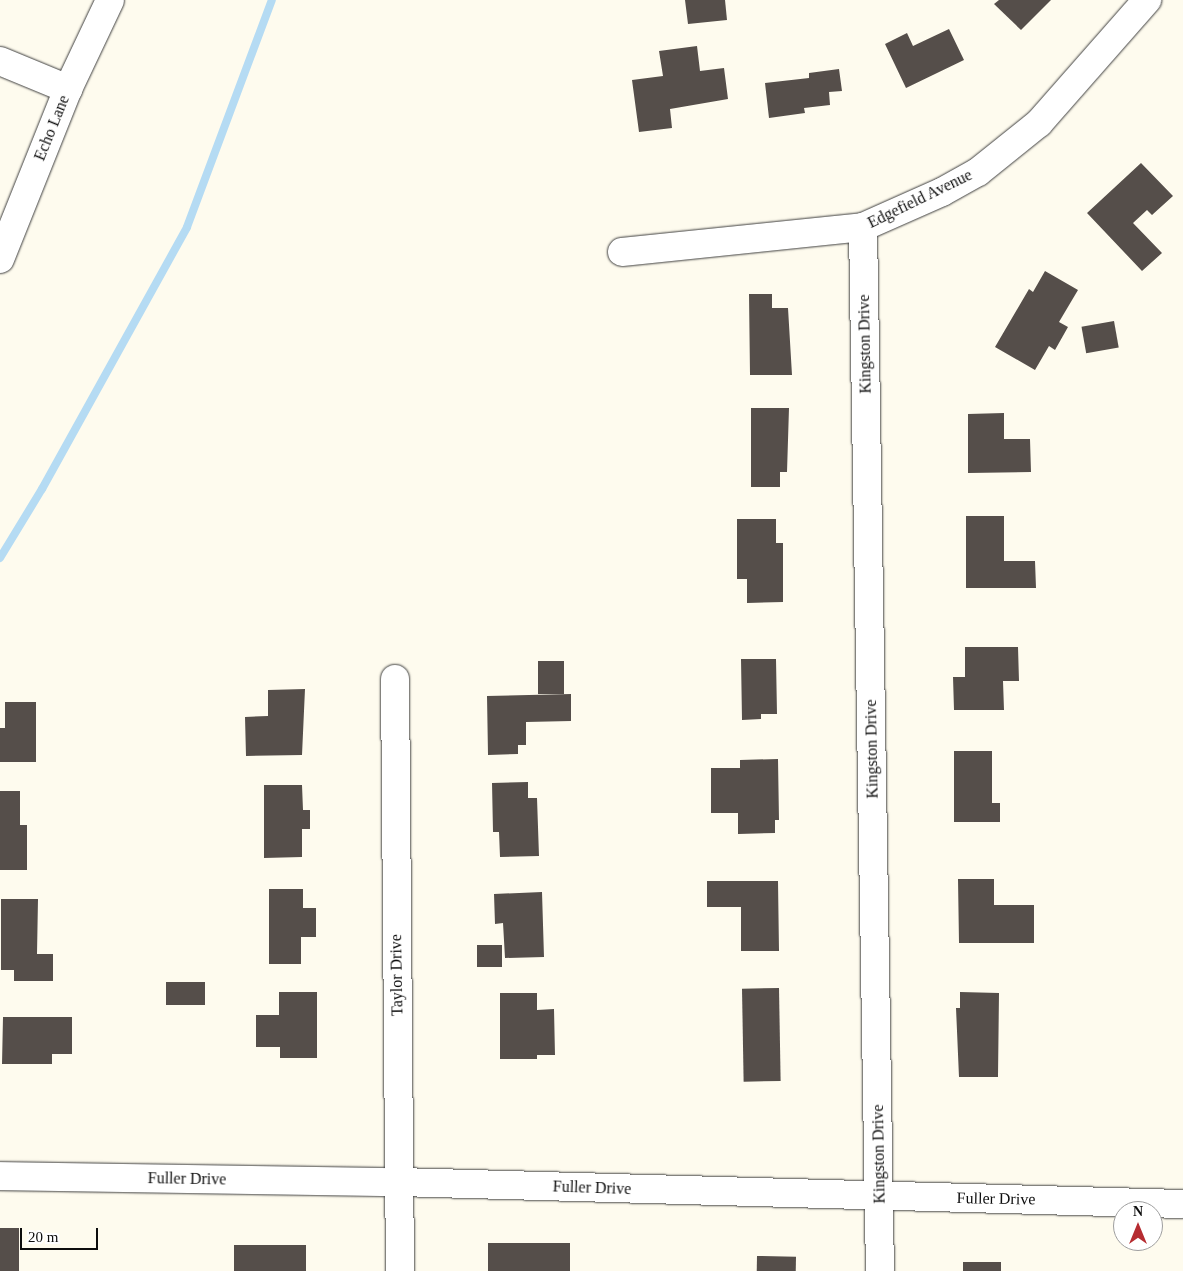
<!DOCTYPE html>
<style>
body{margin:0}
#map{position:relative;width:1183px;height:1271px;overflow:hidden;background:#fefbee;font-family:"Times New Roman",serif}
div>[style]{position:absolute}
.stream>*{height:8px;margin:-4px;padding:0 4px;transform-origin:4px;border-radius:4px;background:#b5dbf3}
.building>*{inset:0;background:#554e4a;transform-origin:0 0}
.roads{filter:drop-shadow(0 0 1px #404040) drop-shadow(0 0 1px #404040)}
.minor>*{height:28px;margin:-14px;padding:0 14px;transform-origin:14px;border-radius:14px;background:#fff}
span{translate:-50% -50%;white-space:nowrap;text-align:center;line-height:1.15;-webkit-text-stroke:5px #fff;paint-order:stroke}
.street-label{font-size:16px;color:#0d0d0d}
.north{position:absolute;left:1113px;top:1201px;width:50px;height:50px;box-sizing:border-box;background:#fff;border:1px solid #9e9e9e;border-radius:50%;rotate:0deg;font-size:14px;font-weight:700;line-height:20px;text-align:center;color:#0d0d0d}
.north::after{content:'';display:block;margin:auto;width:18px;height:22px;background:#b62c31;clip-path:polygon(50% 0,100% 100%,50% 72%,0 100%)}
.scale{position:absolute;left:20px;top:1228px;width:78px;height:22px;box-sizing:border-box;border:2px solid #0d0d0d;border-top:0;padding-left:6px;font-size:15px;line-height:18px;white-space:nowrap;color:#0d0d0d;-webkit-text-stroke:4px #fff;paint-order:stroke}
</style>
<div id="map">
<div class="stream">
<div style="left:0;top:558px;width:81px;rotate:-58.7deg"></div>
<div style="left:42px;top:489px;width:299px;rotate:-61deg"></div>
<div style="left:187px;top:227px;width:242px;rotate:-69.5deg"></div>
</div>
<div class="building">
<div style="clip-path:polygon(685px 0,725px 0,727px 20px,688px 24px)"></div>
<div style="clip-path:polygon(999px 0,1051px 0,1021px 30px,994px 4px)"></div>
<div style="clip-path:polygon(949px 29px,964px 60px,906px 88px,885px 44px,907px 33px,913px 46px)"></div>
<div style="clip-path:polygon(697px 46px,700px 71px,724px 68px,728px 99px,670px 109px,672px 128px,639px 132px,632px 80px,663px 76px,659px 51px)"></div>
<div style="clip-path:polygon(839px 69px,842px 91px,829px 92px,830px 105px,804px 108px,805px 113px,769px 118px,765px 83px,809px 78px,809px 73px)"></div>
<div style="clip-path:polygon(1141px 163px,1173px 196px,1152px 215px,1147px 210px,1133px 223px,1162px 253px,1142px 271px,1087px 213px)"></div>
<div style="clip-path:polygon(1045px 271px,1078px 290px,1059px 322px,1068px 327px,1055px 350px,1049px 346px,1035px 370px,995px 347px,1029px 289px,1033px 292px)"></div>
<div style="clip-path:polygon(749px 294px,772px 294px,772px 308px,788px 308px,792px 375px,750px 375px)"></div>
<div style="left:1114px;top:321px;width:27px;height:33px;rotate:80deg"></div>
<div style="clip-path:polygon(751px 408px,789px 408px,787px 472px,780px 472px,780px 487px,751px 487px)"></div>
<div style="clip-path:polygon(1004px 413px,1004px 439px,1030px 439px,1031px 472px,968px 473px,968px 414px)"></div>
<div style="clip-path:polygon(966px 516px,1004px 516px,1004px 561px,1035px 561px,1036px 588px,966px 588px)"></div>
<div style="clip-path:polygon(737px 519px,776px 519px,776px 543px,783px 543px,783px 602px,747px 603px,747px 579px,737px 579px)"></div>
<div style="clip-path:polygon(965px 647px,1018px 647px,1019px 681px,1003px 681px,1004px 710px,954px 710px,953px 677px,965px 677px)"></div>
<div style="clip-path:polygon(741px 659px,776px 659px,777px 714px,761px 714px,761px 719px,742px 720px)"></div>
<div style="left:538px;top:661px;width:26px;height:33px"></div>
<div style="clip-path:polygon(305px 689px,302px 755px,246px 756px,245px 717px,268px 716px,268px 690px)"></div>
<div style="clip-path:polygon(571px 694px,571px 721px,526px 722px,526px 745px,518px 745px,518px 754px,488px 755px,487px 696px)"></div>
<div style="clip-path:polygon(5px 702px,36px 702px,36px 762px,0 762px,0 728px,5px 728px)"></div>
<div style="clip-path:polygon(954px 751px,992px 751px,992px 803px,1000px 803px,1000px 822px,954px 822px)"></div>
<div style="clip-path:polygon(778px 759px,779px 820px,775px 820px,775px 833px,738px 834px,738px 813px,711px 813px,711px 768px,740px 768px,740px 760px)"></div>
<div style="clip-path:polygon(528px 782px,528px 798px,537px 798px,539px 856px,500px 857px,499px 832px,493px 832px,492px 783px)"></div>
<div style="clip-path:polygon(264px 785px,302px 785px,303px 810px,310px 810px,310px 829px,302px 829px,302px 857px,264px 858px)"></div>
<div style="clip-path:polygon(0 791px,20px 791px,20px 825px,27px 825px,27px 870px,0 870px)"></div>
<div style="clip-path:polygon(958px 879px,994px 879px,994px 905px,1034px 905px,1034px 943px,959px 943px)"></div>
<div style="clip-path:polygon(707px 881px,778px 881px,779px 951px,741px 951px,741px 907px,707px 907px)"></div>
<div style="clip-path:polygon(269px 889px,303px 889px,303px 908px,316px 908px,316px 937px,301px 937px,301px 964px,269px 964px)"></div>
<div style="clip-path:polygon(542px 892px,544px 957px,505px 958px,503px 923px,495px 924px,494px 894px)"></div>
<div style="clip-path:polygon(1px 899px,38px 899px,37px 954px,53px 954px,53px 981px,14px 981px,14px 970px,1px 970px)"></div>
<div style="left:477px;top:945px;width:25px;height:22px"></div>
<div style="left:166px;top:982px;width:39px;height:23px"></div>
<div style="left:779px;top:988px;width:93px;height:37px;rotate:89deg"></div>
<div style="clip-path:polygon(279px 992px,317px 992px,317px 1058px,280px 1058px,280px 1047px,256px 1047px,256px 1015px,279px 1015px)"></div>
<div style="clip-path:polygon(960px 992px,999px 993px,998px 1077px,959px 1077px,956px 1008px,960px 1008px)"></div>
<div style="clip-path:polygon(500px 993px,537px 993px,537px 1010px,554px 1009px,555px 1055px,537px 1055px,537px 1059px,500px 1059px)"></div>
<div style="clip-path:polygon(3px 1017px,72px 1017px,72px 1054px,52px 1054px,52px 1064px,2px 1064px)"></div>
<div style="left:0;top:1228px;width:19px;height:43px"></div>
<div style="left:570px;top:1243px;width:28px;height:82px;rotate:90deg"></div>
<div style="left:234px;top:1245px;width:72px;height:26px"></div>
<div style="left:757px;top:1256px;width:39px;height:15px;rotate:1deg"></div>
<div style="left:963px;top:1262px;width:38px;height:9px"></div>
</div>
<div class="roads">
<div class="minor">
<div style="left:0;top:61px;width:74px;rotate:22.4deg"></div>
<div style="left:863px;top:227px;width:1044px;rotate:89.07deg"></div>
<div style="left:622px;top:252px;width:242px;rotate:-5.9deg"></div>
<div style="left:863px;top:227px;width:86px;rotate:-23.9deg"></div>
<div style="left:942px;top:192px;width:41px;rotate:-29.1deg"></div>
<div style="left:978px;top:172px;width:78px;rotate:-38.8deg"></div>
<div style="left:1039px;top:123px;width:164px;rotate:-48.7deg"></div>
<div style="left:0;top:259px;width:183px;rotate:-68.2deg"></div>
<div style="left:68px;top:89px;width:98px;rotate:-64.7deg"></div>
<div style="left:395px;top:679px;width:592px;rotate:89.52deg"></div>
<div style="left:0;top:1176px;width:399px;rotate:0.9deg"></div>
<div style="left:399px;top:1182px;width:784px;rotate:1.61deg"></div>
</div>
</div>
<div class="street-label">
<span style="left:52px;top:128px;rotate:-68deg">Echo Lane</span>
<span style="left:920px;top:199px;rotate:-26deg">Edgefield Avenue</span>
<span style="left:865px;top:344px;rotate:-91deg">Kingston Drive</span>
<span style="left:872px;top:749px;rotate:-91deg">Kingston Drive</span>
<span style="left:397px;top:975px;rotate:-91deg">Taylor Drive</span>
<span style="left:879px;top:1154px;rotate:-91deg">Kingston Drive</span>
<span style="left:187px;top:1179px;rotate:1deg">Fuller Drive</span>
<span style="left:592px;top:1188px;rotate:2deg">Fuller Drive</span>
<span style="left:996px;top:1199px;rotate:1deg">Fuller Drive</span>
</div>
<div class="north">N</div>
<div class="scale">20 m</div>
</div>
